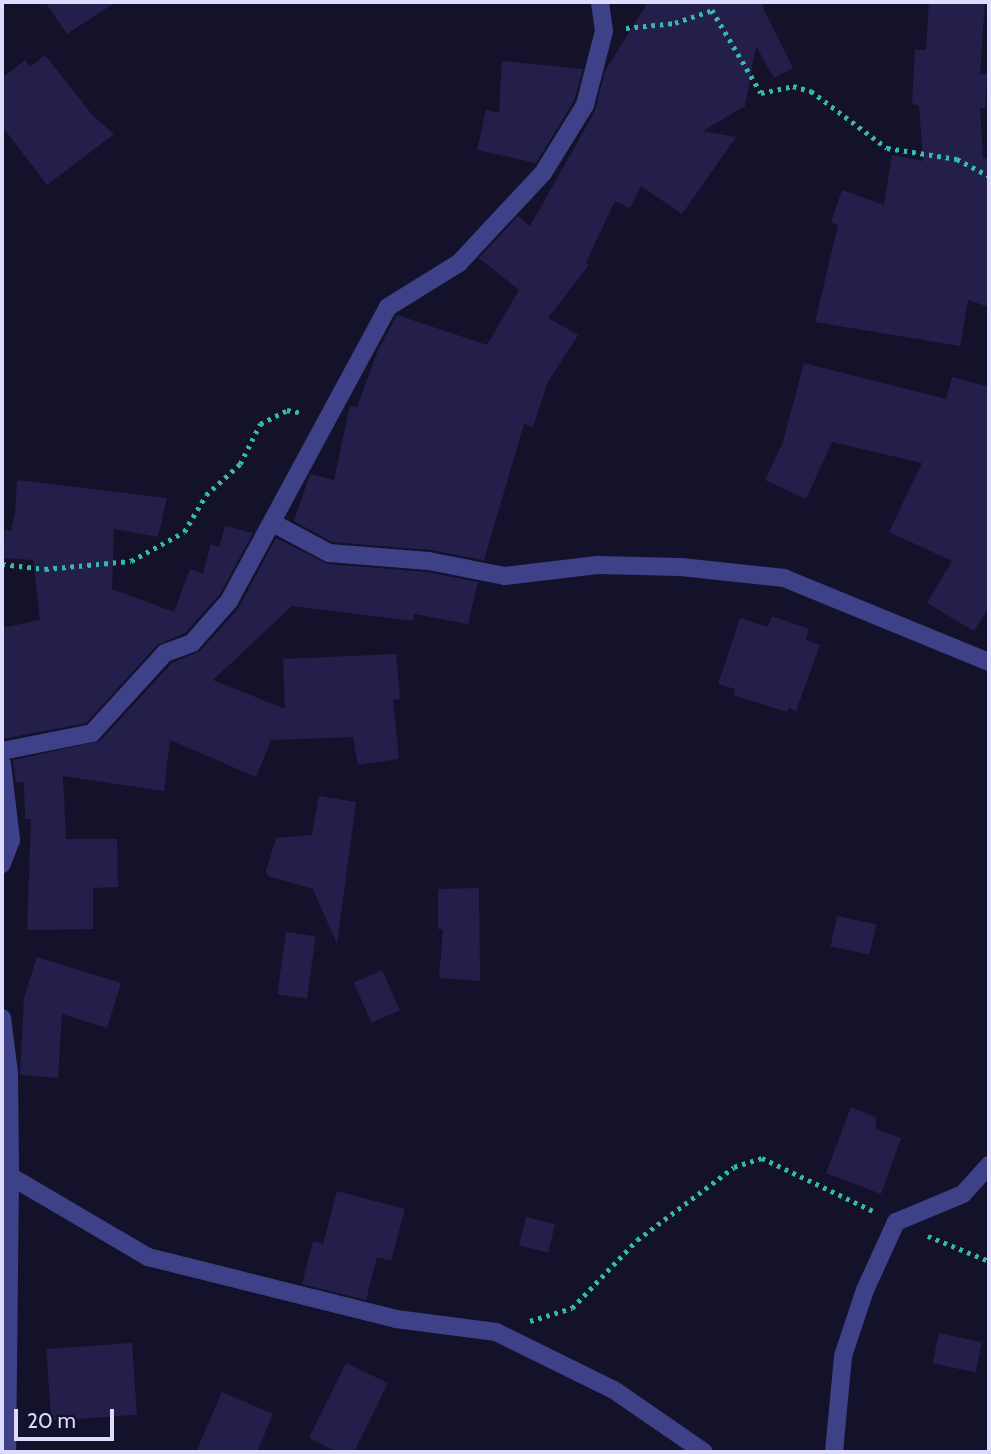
<!DOCTYPE html>
<style>
body{margin:0}
#map{position:relative;width:991px;height:1454px;overflow:hidden;background:#14122a;font-family:Cabin,sans-serif}
div>[style]{position:absolute}
.building>*{inset:0;background:#241e4b;transform-origin:0 0}
.path>*{height:4.5px;margin-top:-2.25px;transform-origin:0;background:repeating-linear-gradient(90deg,#34baa8 0 3.5px,transparent 0 8.5px)}
.minor>*{height:18px;margin:-9px;padding:0 9px;transform-origin:9px;border-radius:9px;background:#3e4188}
span{translate:-50% -50%;white-space:nowrap;text-align:center;line-height:1.15;-webkit-text-stroke:5px #14122a;paint-order:stroke}
.frame{position:absolute;inset:0;border:4px solid #dddbfe;pointer-events:none}
.scale{position:absolute;left:14px;top:1409px;width:100px;height:32px;box-sizing:border-box;border:4px solid #dddbfe;border-top:0;padding-left:9px;font-size:21px;line-height:24px;white-space:nowrap;color:#dddbfe;-webkit-text-stroke:5px #14122a;paint-order:stroke}
</style>
<div id="map">
<div class="building">
<div style="clip-path:polygon(45px 2px,116px 2px,67px 34px)"></div>
<div style="clip-path:polygon(648px 2px,764px 2px,763px 8px,793px 68px,774px 78px,756px 46px,745px 106px,703px 131px,736px 137px,682px 214px,641px 186px,630px 208px,615px 201px,586px 262px,589px 265px,548px 318px,578px 335px,548px 382px,533px 427px,524px 424px,484px 560px,430px 550px,332px 542px,294px 521px,310px 474px,334px 480px,350px 406px,357px 407px,378px 350px,397px 315px,487px 345px,519px 290px,479px 258px,518px 216px,530px 226px,595px 111px,605px 71px)"></div>
<div style="clip-path:polygon(929px 2px,985px 2px,980px 74px,987px 74px,985px 108px,980px 108px,983px 158px,989px 159px,989px 307px,968px 300px,960px 346px,815px 322px,838px 225px,831px 222px,842px 190px,884px 205px,892px 155px,923px 161px,919px 105px,912px 104px,915px 50px,926px 50px)"></div>
<div style="clip-path:polygon(45px 55px,93px 116px,114px 134px,47px 185px,2px 126px,2px 78px,25px 60px,30px 67px)"></div>
<div style="clip-path:polygon(502px 61px,583px 69px,574px 101px,536px 163px,477px 150px,486px 110px,499px 113px)"></div>
<div style="clip-path:polygon(804px 363px,946px 399px,952px 377px,989px 387px,989px 607px,974px 631px,927px 603px,952px 561px,889px 532px,922px 463px,832px 442px,806px 499px,765px 480px,783px 442px)"></div>
<div style="clip-path:polygon(17px 480px,167px 498px,158px 537px,114px 529px,112px 589px,174px 612px,190px 569px,203px 574px,211px 544px,219px 547px,225px 526px,253px 533px,220px 594px,185px 633px,157px 645px,86px 723px,2px 739px,2px 628px,40px 620px,33px 560px,3px 558px,5px 530px,11px 531px,15px 514px)"></div>
<div style="clip-path:polygon(276px 538px,328px 564px,427px 572px,478px 582px,468px 624px,414px 614px,413px 621px,292px 606px,213px 680px,285px 709px,283px 659px,396px 654px,400px 699px,393px 700px,399px 759px,358px 765px,353px 737px,271px 740px,256px 777px,170px 740px,164px 791px,63px 776px,66px 839px,117px 839px,118px 887px,93px 888px,93px 929px,27px 930px,31px 819px,25px 819px,24px 782px,16px 783px,13px 760px,100px 741px,172px 663px,200px 651px,238px 609px)"></div>
<div style="clip-path:polygon(772px 616px,809px 629px,806px 640px,820px 645px,796px 711px,789px 708px,787px 712px,733px 695px,735px 689px,718px 684px,740px 618px,768px 627px)"></div>
<div style="clip-path:polygon(319px 796px,356px 802px,337px 944px,313px 889px,268px 876px,266px 871px,276px 838px,312px 835px)"></div>
<div style="clip-path:polygon(479px 888px,480px 981px,439px 978px,443px 929px,438px 929px,438px 889px)"></div>
<div style="left:837px;top:916px;width:40px;height:31px;rotate:12deg"></div>
<div style="left:286px;top:932px;width:30px;height:63px;rotate:8deg"></div>
<div style="clip-path:polygon(37px 957px,121px 983px,107px 1028px,62px 1014px,58px 1078px,20px 1075px,24px 998px)"></div>
<div style="left:382px;top:970px;width:44px;height:31px;rotate:66deg"></div>
<div style="clip-path:polygon(851px 1107px,876px 1117px,876px 1129px,901px 1138px,881px 1194px,826px 1173px)"></div>
<div style="clip-path:polygon(337px 1191px,405px 1209px,391px 1261px,377px 1257px,366px 1300px,302px 1284px,313px 1241px,323px 1244px)"></div>
<div style="left:526px;top:1217px;width:30px;height:29px;rotate:14deg"></div>
<div style="left:939px;top:1333px;width:44px;height:31px;rotate:12deg"></div>
<div style="left:132px;top:1343px;width:72px;height:86px;rotate:86deg"></div>
<div style="clip-path:polygon(346px 1363px,388px 1383px,354px 1452px,337px 1452px,309px 1438px)"></div>
<div style="clip-path:polygon(222px 1392px,273px 1414px,257px 1452px,196px 1452px)"></div>
</div>
<div class="path">
<div style="left:626px;top:28px;width:49px;rotate:-5.8deg"></div>
<div style="left:675px;top:23px;width:39px;rotate:-19deg"></div>
<div style="left:712px;top:10px;width:96px;rotate:59.4deg"></div>
<div style="left:761px;top:93px;width:33px;rotate:-12deg"></div>
<div style="left:793px;top:86px;width:19px;rotate:16deg"></div>
<div style="left:811px;top:91px;width:95px;rotate:36.9deg"></div>
<div style="left:887px;top:148px;width:71px;rotate:8.9deg"></div>
<div style="left:957px;top:159px;width:36px;rotate:28deg"></div>
<div style="left:2px;top:564px;width:43px;rotate:6.6deg"></div>
<div style="left:45px;top:569px;width:86px;rotate:-5.3deg"></div>
<div style="left:131px;top:561px;width:60px;rotate:-28.7deg"></div>
<div style="left:184px;top:532px;width:43px;rotate:-59.3deg"></div>
<div style="left:206px;top:495px;width:46px;rotate:-42.4deg"></div>
<div style="left:240px;top:464px;width:45px;rotate:-63.4deg"></div>
<div style="left:260px;top:424px;width:30px;rotate:-27deg"></div>
<div style="left:287px;top:410px;width:15px;rotate:11deg"></div>
<div style="left:928px;top:1236px;width:66px;rotate:22.3deg"></div>
<div style="left:530px;top:1321px;width:44px;rotate:-17.2deg"></div>
<div style="left:572px;top:1308px;width:94px;rotate:-46.3deg"></div>
<div style="left:637px;top:1240px;width:121px;rotate:-37deg"></div>
<div style="left:734px;top:1167px;width:29px;rotate:-18deg"></div>
<div style="left:762px;top:1158px;width:125px;rotate:25.5deg"></div>
</div>
<div class="minor">
<div style="left:273px;top:523px;width:64px;rotate:28.2deg"></div>
<div style="left:329px;top:553px;width:100px;rotate:4.6deg"></div>
<div style="left:429px;top:561px;width:77px;rotate:11.2deg"></div>
<div style="left:505px;top:576px;width:93px;rotate:-6.8deg"></div>
<div style="left:597px;top:565px;width:84px;rotate:1.4deg"></div>
<div style="left:681px;top:567px;width:104px;rotate:6.1deg"></div>
<div style="left:784px;top:578px;width:222px;rotate:22.3deg"></div>
<div style="left:2px;top:751px;width:92px;rotate:-11.3deg"></div>
<div style="left:92px;top:733px;width:108px;rotate:-47.6deg"></div>
<div style="left:165px;top:653px;width:29px;rotate:-20deg"></div>
<div style="left:192px;top:643px;width:56px;rotate:-48.6deg"></div>
<div style="left:229px;top:601px;width:334px;rotate:-61.6deg"></div>
<div style="left:388px;top:307px;width:84px;rotate:-31.8deg"></div>
<div style="left:459px;top:263px;width:123px;rotate:-47deg"></div>
<div style="left:543px;top:173px;width:80px;rotate:-58.3deg"></div>
<div style="left:585px;top:105px;width:76px;rotate:-75.6deg"></div>
<div style="left:604px;top:31px;width:29px;rotate:-98deg"></div>
<div style="left:2px;top:764px;width:77px;rotate:83.2deg"></div>
<div style="left:11px;top:840px;width:26px;rotate:111deg"></div>
<div style="left:2px;top:1018px;width:55px;rotate:82.7deg"></div>
<div style="left:9px;top:1073px;width:103px;rotate:89.4deg"></div>
<div style="left:10px;top:1176px;width:276px;rotate:90.6deg"></div>
<div style="left:10px;top:1176px;width:160px;rotate:30.4deg"></div>
<div style="left:148px;top:1257px;width:256px;rotate:14deg"></div>
<div style="left:396px;top:1319px;width:101px;rotate:7.4deg"></div>
<div style="left:496px;top:1332px;width:131px;rotate:26.2deg"></div>
<div style="left:614px;top:1390px;width:109px;rotate:34.6deg"></div>
<div style="left:834px;top:1452px;width:96px;rotate:-84.6deg"></div>
<div style="left:843px;top:1356px;width:70px;rotate:-71.6deg"></div>
<div style="left:865px;top:1290px;width:75px;rotate:-65.5deg"></div>
<div style="left:896px;top:1222px;width:73px;rotate:-22.7deg"></div>
<div style="left:963px;top:1194px;width:39px;rotate:-48deg"></div>
</div>
<div class="frame"></div>
<div class="scale">20 m</div>
</div>
